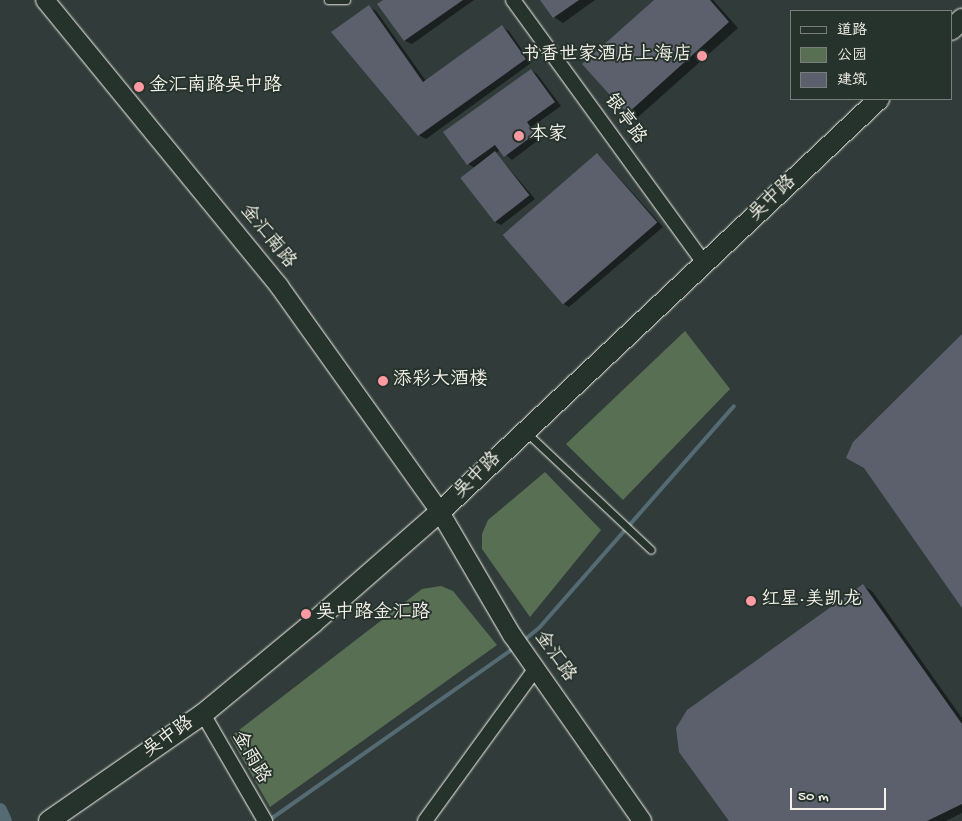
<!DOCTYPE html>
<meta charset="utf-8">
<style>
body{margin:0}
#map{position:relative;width:962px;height:821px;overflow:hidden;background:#313c3a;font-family:"Gochi Hand","LXGW WenKai TC",sans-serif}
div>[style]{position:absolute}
.green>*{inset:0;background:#586f54}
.shadow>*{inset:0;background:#0007}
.stream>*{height:4px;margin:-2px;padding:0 2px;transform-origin:2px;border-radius:2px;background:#556b74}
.canal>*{height:14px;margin:-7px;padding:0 7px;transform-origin:7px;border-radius:7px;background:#556b74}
.building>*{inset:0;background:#5c606d;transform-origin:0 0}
.roads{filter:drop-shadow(0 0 1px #f4f1e8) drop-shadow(0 0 1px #f4f1e8)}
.service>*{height:7px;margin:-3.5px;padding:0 3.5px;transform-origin:3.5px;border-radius:3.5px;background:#26332d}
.minor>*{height:14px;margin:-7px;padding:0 7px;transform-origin:7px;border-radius:7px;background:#26332d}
.tertiary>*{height:18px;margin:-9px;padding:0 9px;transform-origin:9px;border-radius:9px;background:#26332d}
.secondary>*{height:20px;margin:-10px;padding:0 10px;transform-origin:10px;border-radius:10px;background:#26332d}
.dots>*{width:14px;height:14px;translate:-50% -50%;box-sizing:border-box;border:2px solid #26332d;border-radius:50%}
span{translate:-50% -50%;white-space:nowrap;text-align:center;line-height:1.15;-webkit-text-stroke:4px #26332d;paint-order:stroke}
.poi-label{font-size:19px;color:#f4f1e8}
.right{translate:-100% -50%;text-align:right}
.left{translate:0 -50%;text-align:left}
.street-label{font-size:19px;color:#f4f1e8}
.legend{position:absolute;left:790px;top:10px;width:162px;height:90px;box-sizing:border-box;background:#26332d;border:1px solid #787f78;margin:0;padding:6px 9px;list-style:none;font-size:15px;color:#f4f1e8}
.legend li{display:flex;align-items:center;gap:10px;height:25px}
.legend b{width:25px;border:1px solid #787f78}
.scale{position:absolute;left:790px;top:788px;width:96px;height:22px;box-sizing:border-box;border:2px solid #f4f1e8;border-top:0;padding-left:6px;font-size:15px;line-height:18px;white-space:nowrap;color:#f4f1e8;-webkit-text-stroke:4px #26332d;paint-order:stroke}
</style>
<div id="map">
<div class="green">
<div style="clip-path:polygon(685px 331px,730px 389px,623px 500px,566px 444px)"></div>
<div style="clip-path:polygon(545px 472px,601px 530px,530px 617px,482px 549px,482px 534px,488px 520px)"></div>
<div style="clip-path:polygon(441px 586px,453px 591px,497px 645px,270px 807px,230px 737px,422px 589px)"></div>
</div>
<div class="shadow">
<div style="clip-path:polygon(385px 0,474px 0,412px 44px,405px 41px,379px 4px)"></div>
<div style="clip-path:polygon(542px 0,595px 0,563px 23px,554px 17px)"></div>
<div style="clip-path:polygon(655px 0,713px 0,738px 28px,637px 118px,627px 113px)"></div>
<div style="clip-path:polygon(369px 7px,376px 11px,426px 81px,502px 27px,509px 31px,531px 63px,426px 139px,419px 135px,333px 32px)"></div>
<div style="clip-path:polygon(531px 70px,537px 74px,561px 106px,533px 126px,541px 138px,512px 160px,500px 150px,496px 153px,535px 199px,501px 225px,495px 222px,475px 168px,468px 164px)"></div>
<div style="clip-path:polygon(598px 154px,663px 227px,569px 307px,562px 303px)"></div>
<div style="clip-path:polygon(863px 586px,872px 591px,962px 718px,962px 813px,946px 821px,731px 821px)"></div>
</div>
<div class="stream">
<div style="left:523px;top:641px;width:21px;rotate:-39deg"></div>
<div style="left:539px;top:628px;width:295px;rotate:-48.7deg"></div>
<div style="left:268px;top:821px;width:303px;rotate:-35.1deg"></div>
</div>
<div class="canal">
<div style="left:0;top:810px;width:12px;rotate:66deg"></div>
</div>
<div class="building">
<div style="clip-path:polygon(383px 0,463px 0,404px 41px,377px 4px)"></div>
<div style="clip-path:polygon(540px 0,579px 0,553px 18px)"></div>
<div style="clip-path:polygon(654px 0,710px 0,729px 22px,627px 114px,582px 64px)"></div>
<div style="clip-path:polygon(369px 5px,423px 82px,502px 25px,526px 59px,418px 136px,331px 32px)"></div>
<div style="clip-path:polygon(531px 69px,555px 102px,527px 122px,535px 134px,504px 157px,495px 145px,467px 165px,443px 132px)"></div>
<div style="left:495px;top:151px;width:56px;height:44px;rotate:52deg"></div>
<div style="left:597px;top:153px;width:92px;height:125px;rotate:49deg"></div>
<div style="clip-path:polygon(962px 334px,962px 608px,864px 468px,846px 458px,853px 442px)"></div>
<div style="clip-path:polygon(863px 584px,962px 724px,962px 804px,927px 821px,729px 821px,679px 752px,676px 728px,687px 710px)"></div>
</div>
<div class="roads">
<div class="service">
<div style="left:328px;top:0;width:18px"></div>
<div style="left:527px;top:433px;width:170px;rotate:43.3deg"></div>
</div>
<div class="minor">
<div style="left:513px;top:0;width:325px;rotate:54deg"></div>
<div style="left:203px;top:714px;width:124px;rotate:59.9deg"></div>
<div style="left:425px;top:821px;width:189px;rotate:-54deg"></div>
</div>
<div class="tertiary">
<div style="left:45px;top:0;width:370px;rotate:50.7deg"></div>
<div style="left:279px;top:286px;width:277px;rotate:54.5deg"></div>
<div style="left:440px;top:512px;width:143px;rotate:59.7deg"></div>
<div style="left:512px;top:635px;width:227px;rotate:55deg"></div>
</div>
<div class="secondary">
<div style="left:951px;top:30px;width:16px;rotate:-45deg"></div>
<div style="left:49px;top:821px;width:188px;rotate:-34.8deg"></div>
<div style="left:203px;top:714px;width:143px;rotate:-39.6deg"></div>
<div style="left:313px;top:623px;width:169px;rotate:-41.2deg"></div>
<div style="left:440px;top:512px;width:603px;rotate:-43.25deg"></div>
</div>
</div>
<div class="dots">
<div style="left:702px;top:56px;background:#ff9aa2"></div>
<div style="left:139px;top:87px;background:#ff9aa2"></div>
<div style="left:519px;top:136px;background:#ff9aa2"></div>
<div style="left:383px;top:381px;background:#ff9aa2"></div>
<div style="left:751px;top:601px;background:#ff9aa2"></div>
<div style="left:306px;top:614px;background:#ff9aa2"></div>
</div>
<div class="poi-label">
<span class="right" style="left:692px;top:56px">书香世家酒店上海店</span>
<span class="left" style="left:149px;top:87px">金汇南路吴中路</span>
<span class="left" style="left:529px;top:136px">本家</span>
<span class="left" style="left:393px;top:381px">添彩大酒楼</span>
<span class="left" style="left:761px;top:601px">红星·美凯龙</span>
<span class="left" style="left:316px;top:614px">吴中路金汇路</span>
</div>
<div class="street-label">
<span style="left:624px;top:120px;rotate:54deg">银亭路</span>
<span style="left:773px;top:199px;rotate:-43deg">吴中路</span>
<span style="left:267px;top:237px;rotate:51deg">金汇南路</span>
<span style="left:478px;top:476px;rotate:-44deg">吴中路</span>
<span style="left:554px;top:657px;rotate:55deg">金汇路</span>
<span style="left:169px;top:738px;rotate:-35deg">吴中路</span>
<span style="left:250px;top:758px;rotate:60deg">金雨路</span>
</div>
<ul class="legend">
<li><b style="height:6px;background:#26332d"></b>道路</li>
<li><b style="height:14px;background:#586f54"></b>公园</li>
<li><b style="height:14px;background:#5c606d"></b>建筑</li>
</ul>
<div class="scale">50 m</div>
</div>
